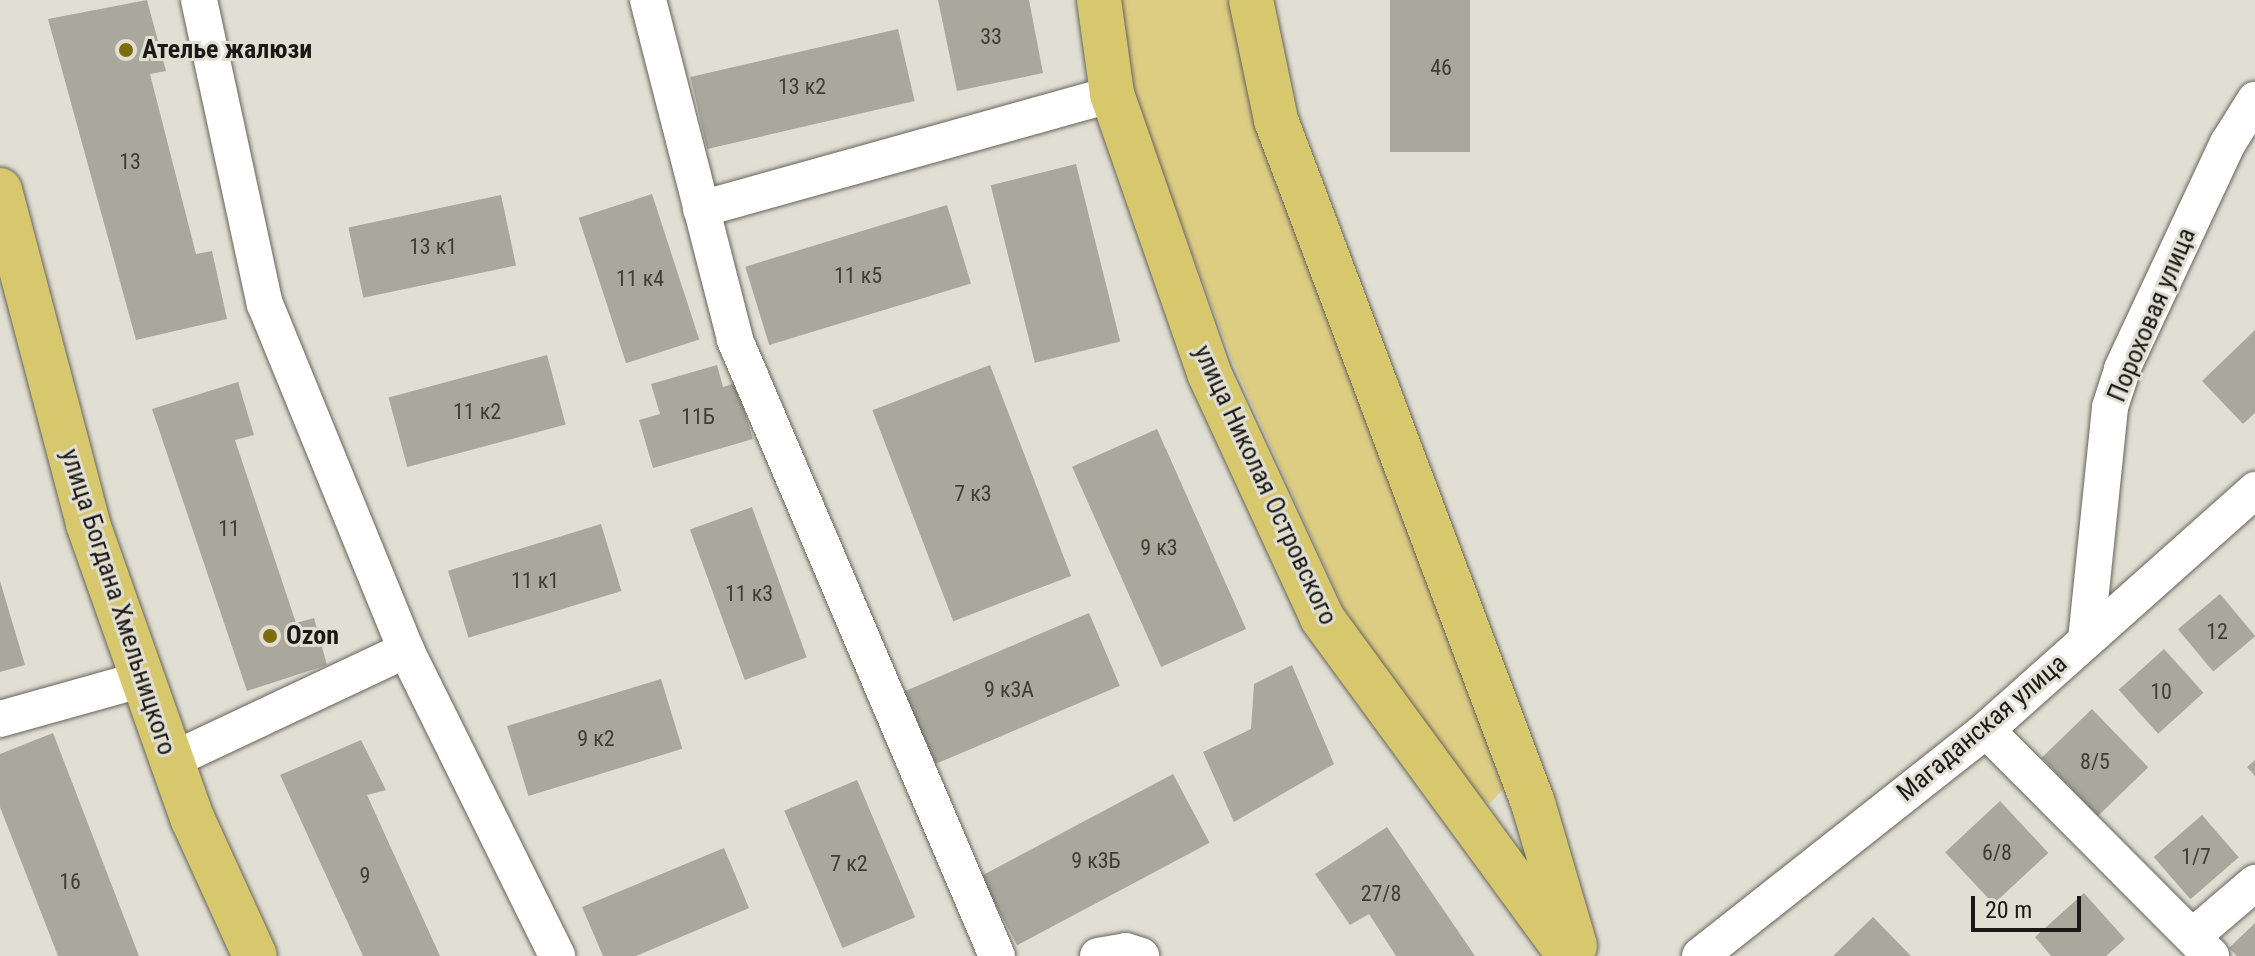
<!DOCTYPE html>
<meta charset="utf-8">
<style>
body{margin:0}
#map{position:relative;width:2255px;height:956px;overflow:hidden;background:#e1ded3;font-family:"Roboto Condensed",sans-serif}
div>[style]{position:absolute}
.green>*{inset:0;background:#ddcd83}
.building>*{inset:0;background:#aaa89d;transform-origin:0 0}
.roads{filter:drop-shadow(0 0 2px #66645a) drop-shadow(0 0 2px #66645a)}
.minor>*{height:36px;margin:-18px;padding:0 18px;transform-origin:18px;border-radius:18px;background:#fff}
.major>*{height:44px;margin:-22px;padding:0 22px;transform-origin:22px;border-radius:22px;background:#d7c86e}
.dots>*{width:22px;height:22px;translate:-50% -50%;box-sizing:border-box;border:4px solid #e1ded3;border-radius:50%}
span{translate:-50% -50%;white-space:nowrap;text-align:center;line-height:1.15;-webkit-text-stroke:6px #e1ded3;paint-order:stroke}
.number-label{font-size:22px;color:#3e3d37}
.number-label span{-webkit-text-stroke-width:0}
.poi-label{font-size:26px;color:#1a1915;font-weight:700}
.left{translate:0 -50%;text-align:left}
.street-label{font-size:26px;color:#1a1915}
.scale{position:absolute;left:1971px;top:896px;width:110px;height:36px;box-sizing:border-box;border:4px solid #1a1915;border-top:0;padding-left:10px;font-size:24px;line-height:28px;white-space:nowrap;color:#1a1915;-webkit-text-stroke:6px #e1ded3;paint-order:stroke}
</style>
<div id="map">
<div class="green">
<div style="clip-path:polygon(1121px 0,1228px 0,1273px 173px,1504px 788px,1490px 803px,1465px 794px,1344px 609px,1233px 362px,1173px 202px,1133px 86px)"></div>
</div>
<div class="building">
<div style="clip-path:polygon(147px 0,166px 71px,150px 74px,196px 254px,212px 251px,227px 319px,136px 340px,48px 19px)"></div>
<div style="clip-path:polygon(938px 0,1029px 0,1043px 73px,957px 91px)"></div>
<div style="left:1390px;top:0;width:80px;height:152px"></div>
<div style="left:898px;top:29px;width:74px;height:213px;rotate:77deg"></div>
<div style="left:1076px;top:164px;width:183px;height:88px;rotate:76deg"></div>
<div style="left:652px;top:194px;width:153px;height:77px;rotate:72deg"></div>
<div style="left:501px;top:195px;width:72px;height:156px;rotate:78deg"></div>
<div style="left:947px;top:205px;width:82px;height:211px;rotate:73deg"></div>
<div style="clip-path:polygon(2255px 330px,2255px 413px,2243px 424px,2202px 381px)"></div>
<div style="left:547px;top:355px;width:72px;height:164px;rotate:75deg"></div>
<div style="clip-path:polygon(717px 365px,723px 387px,736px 383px,753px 439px,653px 468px,639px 420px,660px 414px,651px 384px)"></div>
<div style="left:990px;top:365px;width:226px;height:126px;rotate:69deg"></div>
<div style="clip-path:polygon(238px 382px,254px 435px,235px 440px,296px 623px,314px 618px,327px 665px,247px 691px,152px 409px)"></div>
<div style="left:1157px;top:429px;width:219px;height:93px;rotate:66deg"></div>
<div style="left:752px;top:507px;width:160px;height:66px;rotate:70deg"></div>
<div style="left:601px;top:524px;width:70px;height:160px;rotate:73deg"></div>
<div style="clip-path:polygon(0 581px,25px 665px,0 672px)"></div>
<div style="left:2220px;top:594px;width:55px;height:55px;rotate:50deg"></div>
<div style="left:1089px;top:613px;width:79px;height:208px;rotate:67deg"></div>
<div style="left:2164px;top:649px;width:59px;height:61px;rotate:48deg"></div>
<div style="clip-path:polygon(1292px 665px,1334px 764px,1234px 822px,1203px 752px,1251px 729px,1254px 684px)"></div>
<div style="left:661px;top:679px;width:73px;height:161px;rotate:73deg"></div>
<div style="left:2092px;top:709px;width:81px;height:70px;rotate:46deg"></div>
<div style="clip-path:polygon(53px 733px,139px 956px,58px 956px,0 807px,0 754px)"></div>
<div style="clip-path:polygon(361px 740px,386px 790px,367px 795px,440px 956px,363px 956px,280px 775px)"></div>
<div style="clip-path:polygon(2255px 760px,2255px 776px,2247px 767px)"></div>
<div style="left:1173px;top:774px;width:78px;height:218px;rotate:62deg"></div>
<div style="left:857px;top:780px;width:149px;height:79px;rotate:67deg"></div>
<div style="left:2000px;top:801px;width:71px;height:75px;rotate:47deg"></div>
<div style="left:2202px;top:815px;width:56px;height:64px;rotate:49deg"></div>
<div style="clip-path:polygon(1387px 827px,1475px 956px,1396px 956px,1369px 914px,1350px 925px,1315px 874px)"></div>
<div style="clip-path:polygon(724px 848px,749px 908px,636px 956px,603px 956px,582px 907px)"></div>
<div style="clip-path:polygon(2084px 893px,2125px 939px,2106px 956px,2051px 956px,2035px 937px)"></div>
<div style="clip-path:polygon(1873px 917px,1911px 956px,1833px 956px)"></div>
<div style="clip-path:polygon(2255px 923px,2255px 956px,2237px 956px,2229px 948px)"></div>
</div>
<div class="roads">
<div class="minor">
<div style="left:199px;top:0;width:311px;rotate:77.8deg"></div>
<div style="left:265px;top:304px;width:374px;rotate:67.8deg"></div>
<div style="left:648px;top:0;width:351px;rotate:75.6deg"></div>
<div style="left:735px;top:340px;width:669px;rotate:66.96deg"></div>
<div style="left:701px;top:209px;width:427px;rotate:-15.6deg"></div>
<div style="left:2086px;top:640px;width:234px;rotate:-84.1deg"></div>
<div style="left:2110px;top:407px;width:40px;rotate:-72deg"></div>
<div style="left:2122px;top:369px;width:250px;rotate:-64.9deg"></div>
<div style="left:2228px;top:143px;width:51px;rotate:-57.9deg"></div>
<div style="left:0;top:719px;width:145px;rotate:-15.6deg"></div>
<div style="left:1986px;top:730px;width:319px;rotate:45.1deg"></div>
<div style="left:170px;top:761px;width:261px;rotate:-25.2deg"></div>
<div style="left:406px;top:650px;width:341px;rotate:63.7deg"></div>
<div style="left:2193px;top:936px;width:82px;rotate:-40.5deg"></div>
<div style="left:1098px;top:956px;width:28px;rotate:-10deg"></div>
<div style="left:1126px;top:951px;width:16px;rotate:18deg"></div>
<div style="left:1700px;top:956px;width:365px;rotate:-38.3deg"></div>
<div style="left:1986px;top:730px;width:361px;rotate:-41.7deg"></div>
</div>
<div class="major">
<div style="left:1099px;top:0;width:95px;rotate:82.1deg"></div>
<div style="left:1112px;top:94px;width:295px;rotate:70.8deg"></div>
<div style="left:1209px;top:373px;width:270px;rotate:65.2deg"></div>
<div style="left:1322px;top:618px;width:419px;rotate:53.8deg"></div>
<div style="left:1251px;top:0;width:123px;rotate:78.2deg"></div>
<div style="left:1276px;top:120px;width:730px;rotate:69.38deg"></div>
<div style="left:1533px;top:803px;width:149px;rotate:73.6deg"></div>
<div style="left:0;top:190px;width:345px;rotate:75.2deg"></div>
<div style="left:88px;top:524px;width:314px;rotate:70.5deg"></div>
<div style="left:193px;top:820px;width:149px;rotate:65.5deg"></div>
</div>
</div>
<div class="dots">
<div style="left:126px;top:50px;background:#7f6d09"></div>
<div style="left:270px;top:636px;background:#7f6d09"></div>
</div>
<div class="number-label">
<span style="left:991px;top:37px">33</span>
<span style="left:1441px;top:68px">46</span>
<span style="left:802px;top:87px">13 к2</span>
<span style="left:130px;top:162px">13</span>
<span style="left:433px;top:247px">13 к1</span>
<span style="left:858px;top:276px">11 к5</span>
<span style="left:640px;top:279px">11 к4</span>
<span style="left:477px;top:412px">11 к2</span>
<span style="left:698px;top:417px">11Б</span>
<span style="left:973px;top:494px">7 к3</span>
<span style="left:229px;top:529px">11</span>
<span style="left:1159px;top:548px">9 к3</span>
<span style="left:535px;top:581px">11 к1</span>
<span style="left:749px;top:594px">11 к3</span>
<span style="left:2217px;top:632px">12</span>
<span style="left:1009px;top:690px">9 к3А</span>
<span style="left:2161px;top:692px">10</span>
<span style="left:596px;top:739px">9 к2</span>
<span style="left:2095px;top:762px">8/5</span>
<span style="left:1997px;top:853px">6/8</span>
<span style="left:2196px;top:857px">1/7</span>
<span style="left:1096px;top:861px">9 к3Б</span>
<span style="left:849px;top:864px">7 к2</span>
<span style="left:365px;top:876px">9</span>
<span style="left:70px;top:882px">16</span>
<span style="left:1381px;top:894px">27/8</span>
</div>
<div class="poi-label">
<span class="left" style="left:142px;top:50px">Ателье жалюзи</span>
<span class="left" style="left:286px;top:636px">Ozon</span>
</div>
<div class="street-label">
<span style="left:2152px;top:315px;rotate:-67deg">Пороховая улица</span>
<span style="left:1265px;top:485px;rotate:65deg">улица Николая Островского</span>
<span style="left:118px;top:602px;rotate:72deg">улица Богдана Хмельницкого</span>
<span style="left:1982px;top:728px;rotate:-40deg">Магаданская улица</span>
</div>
<div class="scale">20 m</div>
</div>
